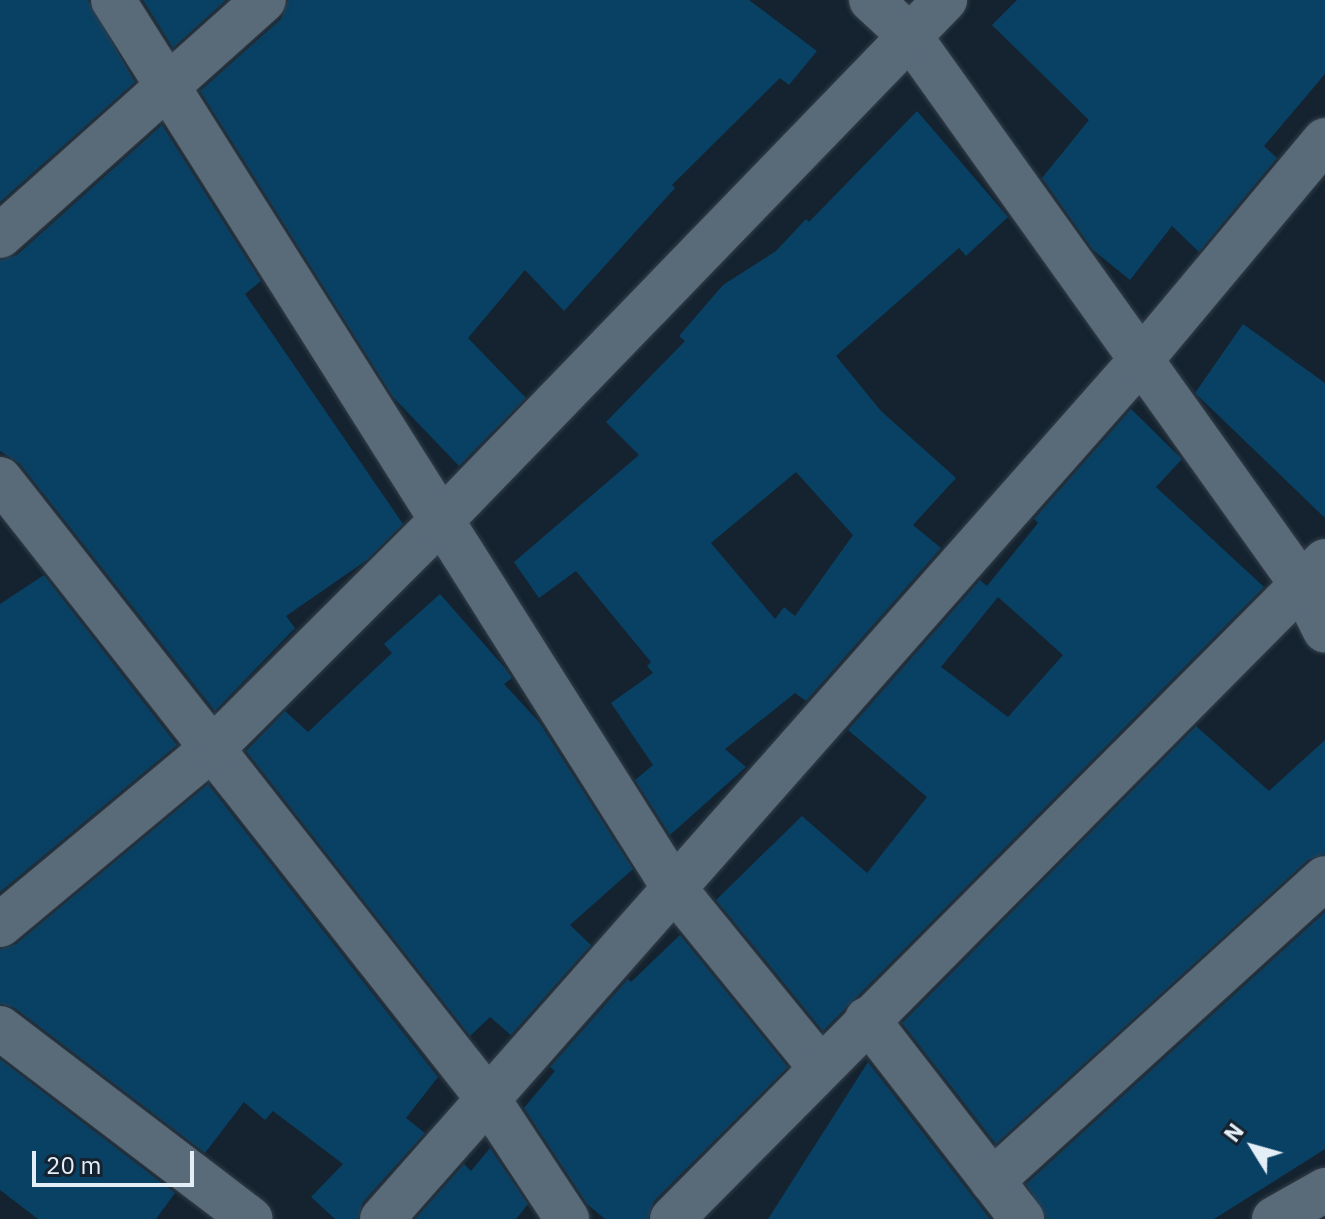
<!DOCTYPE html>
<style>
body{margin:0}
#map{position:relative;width:1325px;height:1219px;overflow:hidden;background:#14232f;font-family:"IBM Plex Sans",sans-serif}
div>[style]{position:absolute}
.building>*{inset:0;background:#094164}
.roads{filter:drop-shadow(0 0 2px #333e48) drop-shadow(0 0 2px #333e48)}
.street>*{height:44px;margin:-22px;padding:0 22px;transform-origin:22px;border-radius:22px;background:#596a79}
span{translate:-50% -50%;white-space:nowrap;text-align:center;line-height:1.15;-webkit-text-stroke:7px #14232f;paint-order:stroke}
.north{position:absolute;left:1213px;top:1107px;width:80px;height:80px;-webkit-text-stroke:6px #14232f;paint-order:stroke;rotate:307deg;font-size:22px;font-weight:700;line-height:32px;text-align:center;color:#e4eef7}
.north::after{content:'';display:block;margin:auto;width:28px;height:36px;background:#e4eef7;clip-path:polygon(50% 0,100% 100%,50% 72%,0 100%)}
.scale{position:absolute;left:32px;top:1151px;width:162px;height:36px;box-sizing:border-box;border:4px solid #e4eef7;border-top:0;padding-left:10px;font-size:24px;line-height:28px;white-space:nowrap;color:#e4eef7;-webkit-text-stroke:6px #14232f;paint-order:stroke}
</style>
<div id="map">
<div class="building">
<div style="clip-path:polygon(0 0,88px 0,135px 82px,0 202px)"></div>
<div style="clip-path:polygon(143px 0,226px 0,173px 48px)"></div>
<div style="clip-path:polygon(288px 0,749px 0,817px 51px,789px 85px,780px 78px,672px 185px,675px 188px,564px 311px,525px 270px,468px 338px,526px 398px,459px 466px,393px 397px,200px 91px,281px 19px)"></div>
<div style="clip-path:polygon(1017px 0,1325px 0,1325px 74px,1264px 146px,1277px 158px,1199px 252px,1172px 226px,1130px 280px,1093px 250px,1042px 178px,1089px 120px,992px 25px)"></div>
<div style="clip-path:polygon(evenodd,917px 111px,1008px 217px,966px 256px,959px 248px,836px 356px,881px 411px,956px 478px,913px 525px,941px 548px,806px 701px,795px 693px,725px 749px,746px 767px,670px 835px,635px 780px,653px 765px,611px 703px,653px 673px,647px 666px,651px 662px,576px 571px,539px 598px,514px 562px,639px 455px,606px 422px,685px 341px,679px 336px,723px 285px,776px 251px,806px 219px,809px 222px,917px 111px,796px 472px,853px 535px,795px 616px,784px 607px,775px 619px,711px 543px,796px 472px)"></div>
<div style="clip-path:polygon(162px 125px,261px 281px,245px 294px,403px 524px,367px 560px,286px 616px,295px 628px,215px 711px,20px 464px,0 451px,0 260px,17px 255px)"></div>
<div style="clip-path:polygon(1243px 324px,1325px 383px,1325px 518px,1195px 393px)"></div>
<div style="clip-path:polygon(evenodd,1131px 409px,1182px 459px,1156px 487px,1264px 587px,823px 1031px,716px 900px,802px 816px,867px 873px,927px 797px,848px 730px,980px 580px,987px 586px,1038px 523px,1034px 519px,1131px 409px,998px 597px,1063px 655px,1008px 717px,941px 667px,998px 597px)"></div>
<div style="clip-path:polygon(44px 575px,177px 745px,0 892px,0 604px)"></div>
<div style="clip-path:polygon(440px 594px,505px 668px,512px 678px,504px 684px,539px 722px,633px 869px,570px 925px,591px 945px,511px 1035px,490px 1017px,470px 1036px,246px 751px,285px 711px,308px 732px,392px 653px,384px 644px)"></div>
<div style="clip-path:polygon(1196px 726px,1269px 791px,1325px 740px,1325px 854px,1308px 860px,996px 1144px,902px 1023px)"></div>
<div style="clip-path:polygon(208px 784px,438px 1077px,406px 1118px,425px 1133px,363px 1202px,358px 1219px,335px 1219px,311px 1197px,343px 1164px,273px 1111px,265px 1120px,244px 1102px,205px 1153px,15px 1008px,0 1004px,0 949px,16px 944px)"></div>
<div style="clip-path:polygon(1325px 912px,1325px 1149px,1214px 1219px,1046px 1219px,1026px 1184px)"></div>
<div style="clip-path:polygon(680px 935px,788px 1067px,654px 1201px,648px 1219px,605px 1219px,587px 1204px,524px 1108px,555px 1071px,550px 1067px,628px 979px,631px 982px)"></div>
<div style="clip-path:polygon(0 1059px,175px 1193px,156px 1219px,38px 1219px,0 1190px)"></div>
<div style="clip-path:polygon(868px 1062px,973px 1197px,990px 1219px,768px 1219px)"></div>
<div style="clip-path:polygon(490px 1148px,528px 1204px,516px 1219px,415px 1219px,464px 1164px,471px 1171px)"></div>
</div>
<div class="roads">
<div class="street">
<div style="left:113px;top:0;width:1050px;rotate:57.72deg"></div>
<div style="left:674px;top:888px;width:230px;rotate:50.8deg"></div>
<div style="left:871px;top:0;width:52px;rotate:42.6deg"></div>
<div style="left:909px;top:35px;width:676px;rotate:54.45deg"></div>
<div style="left:1302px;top:585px;width:51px;rotate:63.4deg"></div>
<div style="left:0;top:236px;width:354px;rotate:-41.8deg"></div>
<div style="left:0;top:479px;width:789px;rotate:51.79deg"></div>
<div style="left:488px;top:1099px;width:144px;rotate:56.6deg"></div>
<div style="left:0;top:925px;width:278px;rotate:-39.8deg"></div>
<div style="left:214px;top:747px;width:317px;rotate:-44.9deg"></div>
<div style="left:439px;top:523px;width:728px;rotate:-45.95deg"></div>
<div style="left:867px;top:1019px;width:253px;rotate:52.2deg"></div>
<div style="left:0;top:1028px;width:315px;rotate:37.3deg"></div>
<div style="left:992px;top:1181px;width:450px;rotate:-42.3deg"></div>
<div style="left:382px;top:1219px;width:1145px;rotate:-48.54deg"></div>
<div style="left:1140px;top:361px;width:288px;rotate:-50.1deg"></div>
<div style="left:672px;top:1219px;width:927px;rotate:-45.22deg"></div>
<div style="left:1274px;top:1219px;width:59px;rotate:-29.6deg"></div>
</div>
</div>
<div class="north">N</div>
<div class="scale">20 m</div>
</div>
